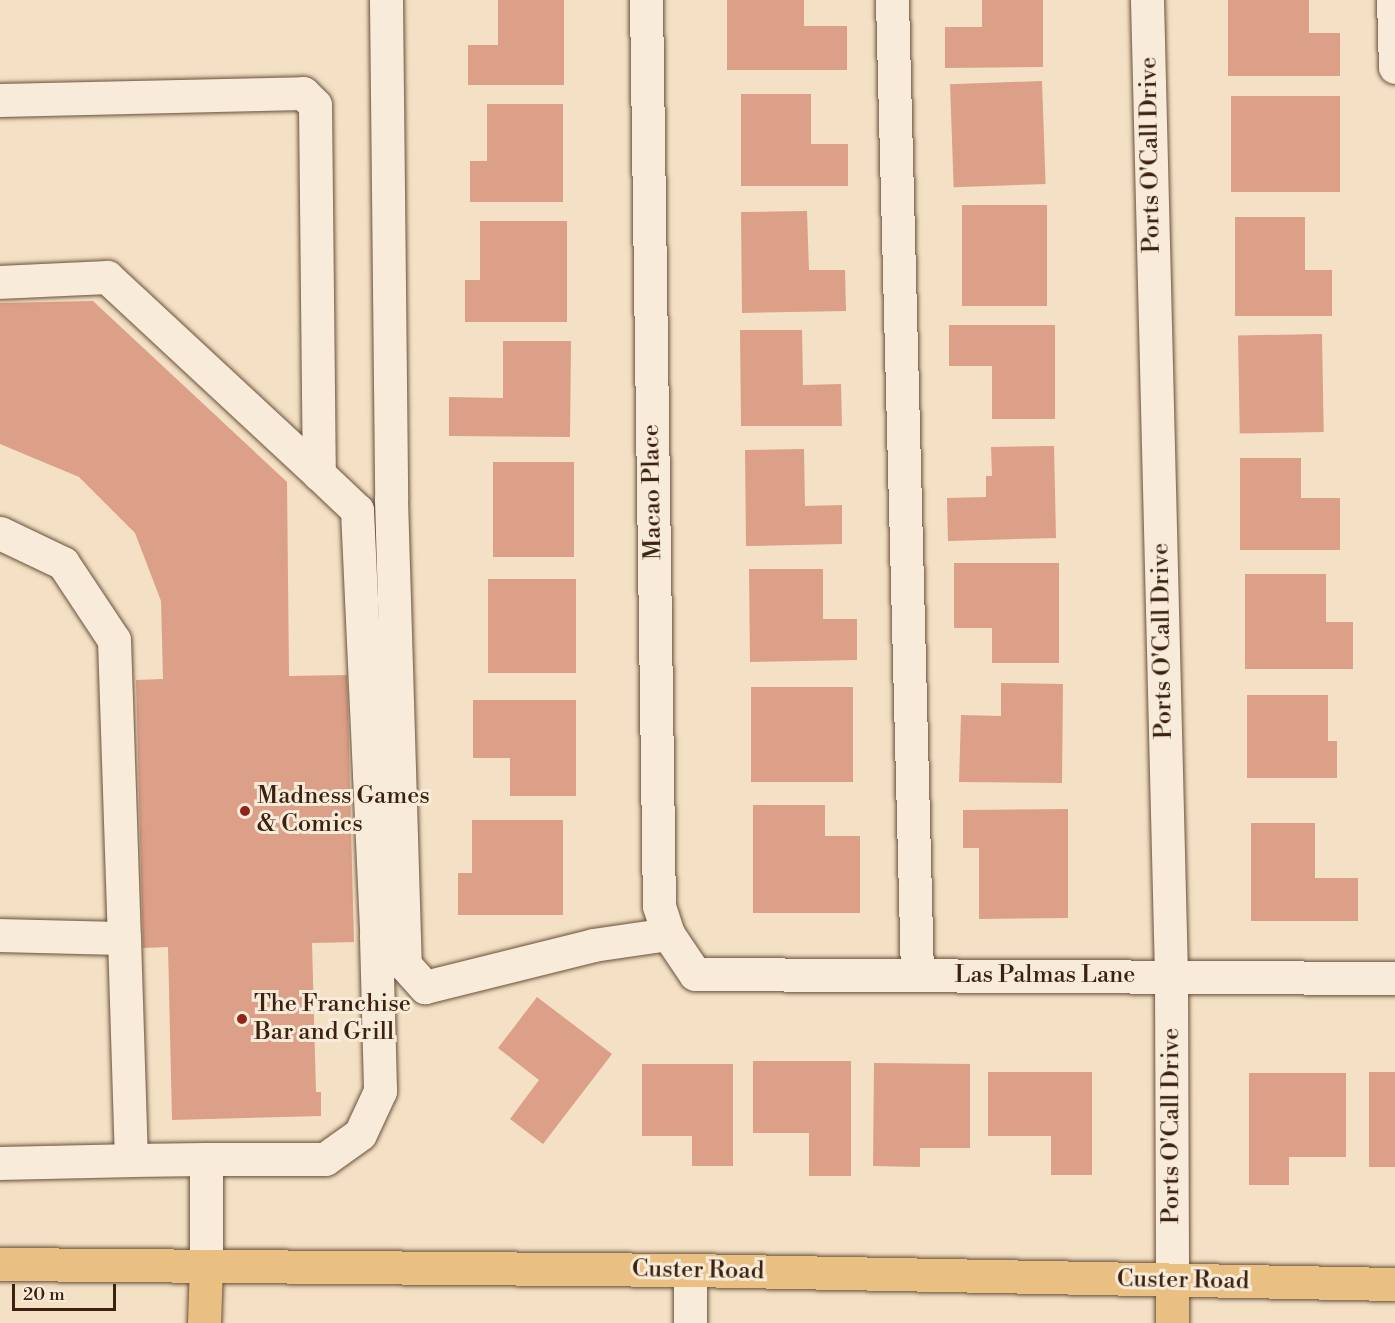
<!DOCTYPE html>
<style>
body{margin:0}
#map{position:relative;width:1395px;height:1323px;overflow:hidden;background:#f4e0c4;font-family:"Libre Bodoni",serif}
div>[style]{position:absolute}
.building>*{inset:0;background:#dc9f87;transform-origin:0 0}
.roads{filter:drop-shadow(0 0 2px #69513c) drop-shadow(0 0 2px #69513c)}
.minor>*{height:33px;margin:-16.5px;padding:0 16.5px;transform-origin:16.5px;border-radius:16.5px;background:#f8ebd9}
.major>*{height:33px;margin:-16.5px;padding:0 16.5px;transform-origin:16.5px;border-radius:16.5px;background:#eac082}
.dots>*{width:16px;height:16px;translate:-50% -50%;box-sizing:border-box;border:3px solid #f8ebd9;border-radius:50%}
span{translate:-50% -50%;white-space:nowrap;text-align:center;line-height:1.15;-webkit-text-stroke:6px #f8ebd9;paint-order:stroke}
.street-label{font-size:24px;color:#3b210e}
.poi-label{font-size:24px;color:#3b210e}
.left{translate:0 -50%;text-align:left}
.scale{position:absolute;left:12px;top:1284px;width:104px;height:27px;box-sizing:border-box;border:3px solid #3b210e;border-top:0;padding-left:8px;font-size:18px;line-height:21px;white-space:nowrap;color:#3b210e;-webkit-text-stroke:4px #f8ebd9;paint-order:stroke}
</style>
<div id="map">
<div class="building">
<div style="clip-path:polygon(498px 0,564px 0,564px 85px,468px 85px,468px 45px,498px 45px)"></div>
<div style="clip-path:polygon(727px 0,804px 0,804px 26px,847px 26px,847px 70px,727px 70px)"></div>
<div style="clip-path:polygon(982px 0,1043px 0,1043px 67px,945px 68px,945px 27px,982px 27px)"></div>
<div style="clip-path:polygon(1228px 0,1309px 0,1309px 33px,1340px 33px,1340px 76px,1228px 76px)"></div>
<div style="left:1042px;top:81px;width:103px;height:92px;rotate:88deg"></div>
<div style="clip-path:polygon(741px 94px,811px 94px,811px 144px,848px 144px,848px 186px,741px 186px)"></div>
<div style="left:1231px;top:96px;width:109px;height:96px"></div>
<div style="clip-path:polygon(487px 104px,563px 104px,563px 202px,470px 202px,470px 161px,487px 161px)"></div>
<div style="left:962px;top:205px;width:85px;height:101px"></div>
<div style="clip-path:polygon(807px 211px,809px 270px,845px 270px,846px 311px,742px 313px,741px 212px)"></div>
<div style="clip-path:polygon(1235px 217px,1305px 217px,1305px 270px,1332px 270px,1332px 316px,1235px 316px)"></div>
<div style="clip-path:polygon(480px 221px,567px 221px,567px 322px,465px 322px,465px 280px,480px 280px)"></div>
<div style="clip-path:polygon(93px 301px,287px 482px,289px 676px,347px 675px,354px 942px,312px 943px,316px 1092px,321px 1092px,321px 1116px,172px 1120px,168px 947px,143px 948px,136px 680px,163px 679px,161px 601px,135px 533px,79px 477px,0 444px,0 303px)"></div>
<div style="clip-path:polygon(949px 325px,1055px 325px,1055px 419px,992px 419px,992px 366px,949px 366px)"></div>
<div style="clip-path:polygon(740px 330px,802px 330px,803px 385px,841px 384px,842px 426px,741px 426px)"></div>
<div style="left:1322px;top:334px;width:98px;height:84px;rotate:89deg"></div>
<div style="clip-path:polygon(503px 341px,571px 341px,570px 437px,449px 436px,449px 397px,503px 398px)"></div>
<div style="clip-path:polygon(1054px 446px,1056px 538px,948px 541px,947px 498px,986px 497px,986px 476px,992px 476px,991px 447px)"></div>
<div style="clip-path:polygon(804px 449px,805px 506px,842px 505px,842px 544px,746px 546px,745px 450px)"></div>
<div style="clip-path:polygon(1240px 458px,1301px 458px,1301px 498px,1340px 498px,1340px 550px,1240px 550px)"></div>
<div style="left:493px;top:462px;width:81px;height:95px"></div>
<div style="clip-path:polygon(954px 563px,1059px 563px,1059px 663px,992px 663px,992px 628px,954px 628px)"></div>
<div style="clip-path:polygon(749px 569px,823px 569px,823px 619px,857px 619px,857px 660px,750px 662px)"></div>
<div style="clip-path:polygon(1245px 574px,1326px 574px,1326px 622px,1353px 622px,1353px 669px,1245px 669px)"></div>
<div style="left:488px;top:579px;width:88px;height:94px"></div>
<div style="clip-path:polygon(1001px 683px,1063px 684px,1062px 783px,959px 782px,961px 715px,1001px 716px)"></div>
<div style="left:751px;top:687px;width:102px;height:95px"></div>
<div style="clip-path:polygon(1247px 695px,1328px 695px,1328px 741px,1337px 741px,1337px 778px,1247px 778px)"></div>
<div style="clip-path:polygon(473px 700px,576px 700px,576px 796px,510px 796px,510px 758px,473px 758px)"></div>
<div style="clip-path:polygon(753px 805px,825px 805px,825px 836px,860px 836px,860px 913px,753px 913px)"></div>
<div style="clip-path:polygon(1068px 809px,1068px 918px,979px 919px,979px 848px,963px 848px,963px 810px)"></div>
<div style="clip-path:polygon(472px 820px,563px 820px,563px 915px,458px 915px,458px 873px,472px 873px)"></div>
<div style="clip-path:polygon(1251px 823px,1315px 823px,1315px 878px,1358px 878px,1358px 921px,1251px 921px)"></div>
<div style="clip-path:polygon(537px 997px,612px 1054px,543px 1144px,510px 1119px,539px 1080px,498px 1048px)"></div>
<div style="clip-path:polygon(753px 1061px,851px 1061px,851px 1176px,809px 1176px,809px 1133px,753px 1133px)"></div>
<div style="clip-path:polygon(874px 1063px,970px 1064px,970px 1148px,920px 1148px,920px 1167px,873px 1166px)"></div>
<div style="clip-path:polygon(642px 1064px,733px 1064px,733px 1166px,692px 1166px,692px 1136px,642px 1136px)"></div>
<div style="clip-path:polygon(988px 1072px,1092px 1072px,1092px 1175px,1051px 1175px,1051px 1136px,988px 1136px)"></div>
<div style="left:1369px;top:1072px;width:26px;height:95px"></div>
<div style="clip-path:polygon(1249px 1073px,1346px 1073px,1346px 1157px,1289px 1157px,1289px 1185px,1249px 1185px)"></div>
</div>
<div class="roads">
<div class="minor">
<div style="left:386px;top:0;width:499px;rotate:89.4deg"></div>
<div style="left:391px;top:499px;width:466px;rotate:88.3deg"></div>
<div style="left:405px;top:965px;width:30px;rotate:48deg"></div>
<div style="left:425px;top:987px;width:173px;rotate:-14deg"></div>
<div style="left:593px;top:945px;width:76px;rotate:-8.3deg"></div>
<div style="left:646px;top:0;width:906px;rotate:89.18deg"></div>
<div style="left:659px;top:906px;width:29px;rotate:72deg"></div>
<div style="left:668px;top:934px;width:48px;rotate:56deg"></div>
<div style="left:695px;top:974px;width:700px;rotate:0.33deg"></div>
<div style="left:892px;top:0;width:975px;rotate:88.53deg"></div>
<div style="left:1147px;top:0;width:977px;rotate:88.59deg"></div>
<div style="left:1171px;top:977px;width:304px;rotate:89.8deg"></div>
<div style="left:1393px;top:0;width:67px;rotate:88.3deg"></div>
<div style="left:0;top:100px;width:303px;rotate:-1.3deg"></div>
<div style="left:303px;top:93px;width:17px;rotate:45deg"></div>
<div style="left:315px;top:105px;width:369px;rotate:89.4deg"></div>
<div style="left:319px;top:474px;width:52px;rotate:43.5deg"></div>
<div style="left:357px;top:510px;width:426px;rotate:87.4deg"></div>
<div style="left:376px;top:936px;width:155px;rotate:88.5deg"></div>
<div style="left:380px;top:1091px;width:47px;rotate:114.9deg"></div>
<div style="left:360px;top:1134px;width:43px;rotate:144.5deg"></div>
<div style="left:325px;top:1159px;width:119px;rotate:180deg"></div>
<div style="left:0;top:282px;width:107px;rotate:-2.7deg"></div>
<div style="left:107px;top:277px;width:289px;rotate:42.9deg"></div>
<div style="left:0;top:533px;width:70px;rotate:25.5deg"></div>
<div style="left:63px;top:563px;width:92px;rotate:56.5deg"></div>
<div style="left:114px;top:640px;width:298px;rotate:88.1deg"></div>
<div style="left:0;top:935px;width:124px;rotate:1.4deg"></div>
<div style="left:124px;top:938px;width:222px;rotate:88.2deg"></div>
<div style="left:131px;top:1160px;width:75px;rotate:-0.8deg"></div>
<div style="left:206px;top:1159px;width:107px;rotate:90deg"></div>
<div style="left:0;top:1163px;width:131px;rotate:-1.3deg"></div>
<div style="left:690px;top:1270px;width:53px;rotate:90deg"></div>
</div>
<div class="major">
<div style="left:0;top:1264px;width:690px;rotate:0.5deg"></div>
<div style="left:690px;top:1270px;width:705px;rotate:1.14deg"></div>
<div style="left:1172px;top:1281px;width:42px;rotate:90deg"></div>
<div style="left:204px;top:1323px;width:57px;rotate:-88deg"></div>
</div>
</div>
<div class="dots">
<div style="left:245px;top:811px;background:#8f2418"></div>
<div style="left:242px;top:1019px;background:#8f2418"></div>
</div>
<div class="street-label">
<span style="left:1151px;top:155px;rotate:-91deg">Ports O'Call Drive</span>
<span style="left:653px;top:492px;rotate:-91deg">Macao Place</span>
<span style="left:1163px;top:641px;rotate:-91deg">Ports O'Call Drive</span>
<span style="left:1045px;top:976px">Las Palmas Lane</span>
<span style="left:1172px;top:1126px;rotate:-90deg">Ports O'Call Drive</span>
<span style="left:698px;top:1271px;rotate:1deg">Custer Road</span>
<span style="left:1183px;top:1281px;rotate:1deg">Custer Road</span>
</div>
<div class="poi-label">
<span class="left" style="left:257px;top:811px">Madness Games<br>&amp; Comics</span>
<span class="left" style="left:254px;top:1019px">The Franchise<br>Bar and Grill</span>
</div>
<div class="scale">20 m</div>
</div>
